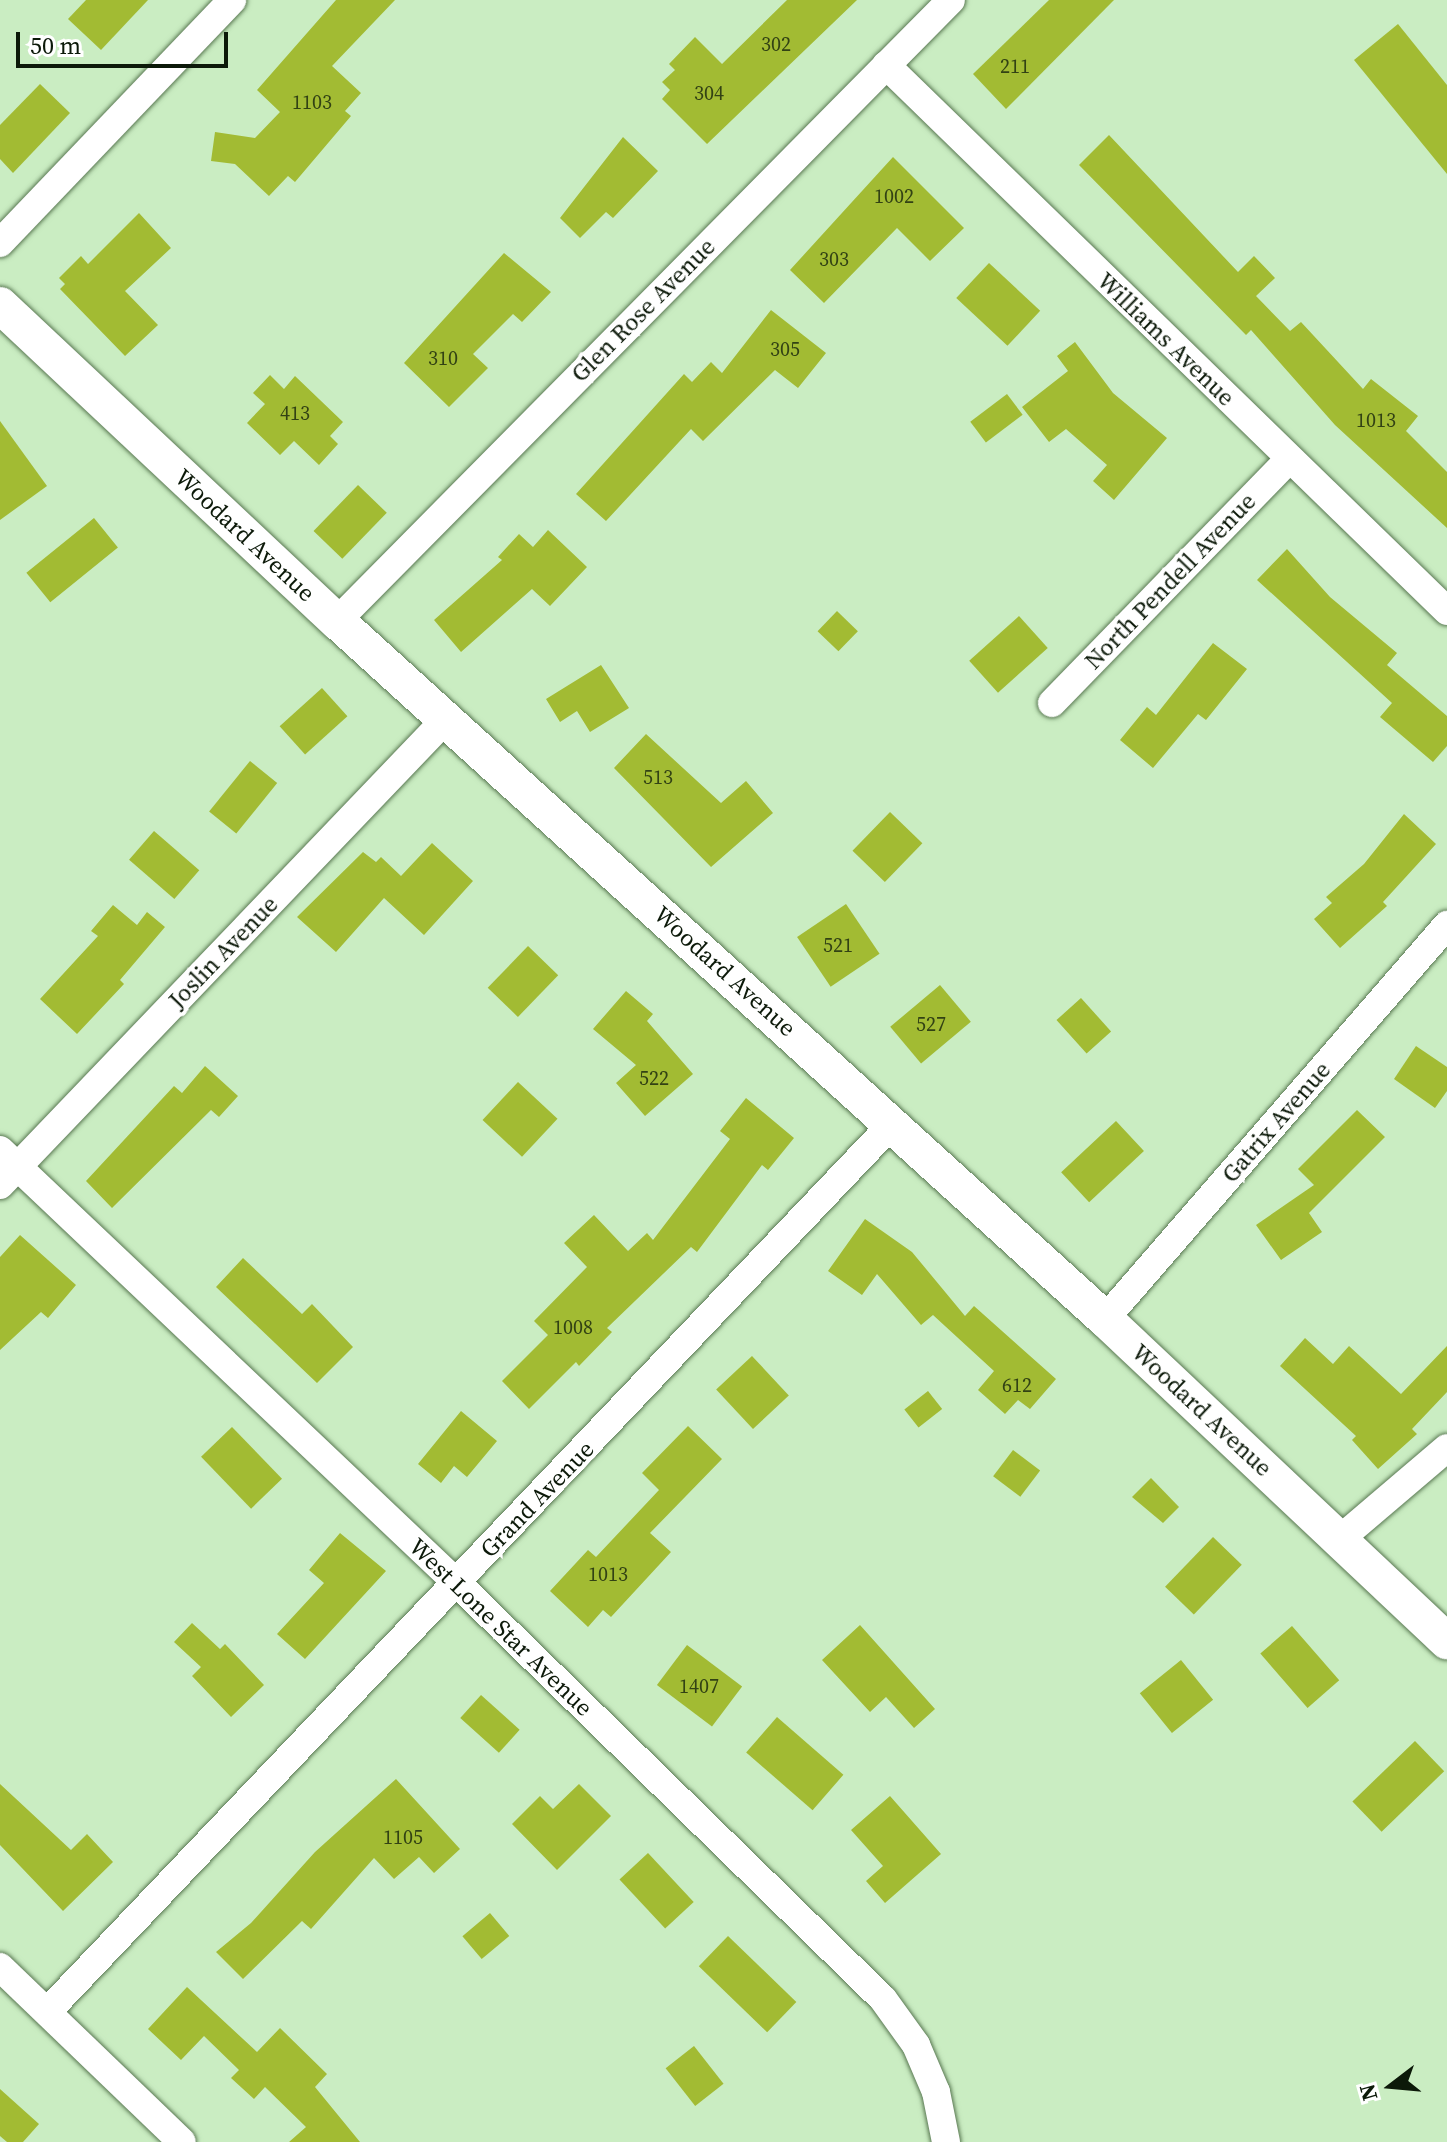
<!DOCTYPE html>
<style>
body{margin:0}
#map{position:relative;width:1447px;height:2142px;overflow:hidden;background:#caedc2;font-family:"Source Serif 4",serif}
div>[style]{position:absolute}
.building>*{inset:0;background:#a2bb33;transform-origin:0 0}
.roads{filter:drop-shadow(0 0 2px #597852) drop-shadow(0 0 2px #597852)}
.minor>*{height:28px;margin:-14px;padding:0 14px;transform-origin:14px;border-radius:14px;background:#fff}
.tertiary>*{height:36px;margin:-18px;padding:0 18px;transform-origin:18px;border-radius:18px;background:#fff}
span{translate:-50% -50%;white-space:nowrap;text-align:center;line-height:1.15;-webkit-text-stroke:8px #fff;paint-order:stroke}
.number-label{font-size:20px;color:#324214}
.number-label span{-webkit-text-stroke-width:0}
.street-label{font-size:24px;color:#0c1909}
.north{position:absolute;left:1351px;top:2046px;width:80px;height:80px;-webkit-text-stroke:6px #fff;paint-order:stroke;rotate:254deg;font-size:22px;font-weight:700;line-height:32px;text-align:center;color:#0c1909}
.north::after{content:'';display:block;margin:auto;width:28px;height:36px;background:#0c1909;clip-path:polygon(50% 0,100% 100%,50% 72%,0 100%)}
.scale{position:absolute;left:16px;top:32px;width:212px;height:36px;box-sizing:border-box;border:4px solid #0c1909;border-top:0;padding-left:10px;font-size:24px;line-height:28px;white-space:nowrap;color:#0c1909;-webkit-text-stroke:6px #fff;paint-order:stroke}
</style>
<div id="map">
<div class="building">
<div style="clip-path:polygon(86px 0,148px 0,101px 50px,68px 19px)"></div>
<div style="clip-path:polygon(336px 0,395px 0,332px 66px,361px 93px,345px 111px,351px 116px,295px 182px,288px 176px,269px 196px,235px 164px,211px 161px,215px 132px,255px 138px,280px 112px,257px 90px)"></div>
<div style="clip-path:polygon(787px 0,857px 0,707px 144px,662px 99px,670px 90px,662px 82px,675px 70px,669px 64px,695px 37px,722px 64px)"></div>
<div style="clip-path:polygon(1049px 0,1114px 0,1006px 109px,973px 74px)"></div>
<div style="clip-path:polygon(1398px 24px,1447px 85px,1447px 174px,1354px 60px)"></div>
<div style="clip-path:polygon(40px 84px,70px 113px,13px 173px,0 159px,0 125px)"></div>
<div style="clip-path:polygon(1109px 135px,1238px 272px,1254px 256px,1275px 278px,1256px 296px,1290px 331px,1301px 322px,1363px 389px,1371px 379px,1418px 416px,1406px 431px,1447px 472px,1447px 528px,1335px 425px,1251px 330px,1246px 335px,1079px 165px)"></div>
<div style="clip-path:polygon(623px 137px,658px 171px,613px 218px,606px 212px,580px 238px,560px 218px)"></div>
<div style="clip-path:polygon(893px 157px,964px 228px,930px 261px,897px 228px,824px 303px,790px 270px)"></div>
<div style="clip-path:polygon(139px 213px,171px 248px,125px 291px,158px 325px,125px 356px,60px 289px,65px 284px,59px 278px,81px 256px,88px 264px)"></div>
<div style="clip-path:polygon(504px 253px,551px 292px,522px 322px,513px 314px,473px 354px,488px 368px,449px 407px,404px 363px)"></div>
<div style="left:989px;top:263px;width:70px;height:48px;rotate:43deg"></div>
<div style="clip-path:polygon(771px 310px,826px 353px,798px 388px,775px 370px,703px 441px,691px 429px,606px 521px,576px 494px,684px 374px,692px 382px,711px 362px,722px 373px)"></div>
<div style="clip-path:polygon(1075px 342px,1113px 393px,1167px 438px,1114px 500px,1093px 481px,1107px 465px,1066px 429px,1049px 442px,1022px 407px,1068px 371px,1057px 356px)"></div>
<div style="clip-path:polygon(270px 375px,284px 389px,295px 376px,343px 422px,330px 436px,338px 444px,319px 465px,294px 441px,280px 455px,247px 423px,265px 404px,253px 393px)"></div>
<div style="left:1007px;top:394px;width:26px;height:46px;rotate:53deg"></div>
<div style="clip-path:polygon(0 421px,47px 486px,0 520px)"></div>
<div style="left:358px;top:485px;width:40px;height:64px;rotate:44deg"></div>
<div style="left:94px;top:518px;width:38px;height:87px;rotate:51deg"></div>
<div style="clip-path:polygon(548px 530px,587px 567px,550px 606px,532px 589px,461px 652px,434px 620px,502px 560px,498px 557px,519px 534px,533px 547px)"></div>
<div style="clip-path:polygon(1287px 549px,1330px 597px,1397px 653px,1387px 665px,1447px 716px,1447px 746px,1433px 762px,1380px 717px,1392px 703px,1257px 580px)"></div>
<div style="left:837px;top:611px;width:29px;height:28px;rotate:44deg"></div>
<div style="left:1019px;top:616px;width:43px;height:67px;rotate:48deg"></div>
<div style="clip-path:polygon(1213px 643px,1247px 669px,1206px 720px,1198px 714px,1153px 768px,1120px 740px,1147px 707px,1156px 715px)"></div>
<div style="clip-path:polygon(601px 665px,629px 708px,590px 732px,577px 711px,560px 722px,546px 699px)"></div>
<div style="left:322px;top:688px;width:38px;height:57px;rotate:48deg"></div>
<div style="clip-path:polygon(646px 734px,721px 803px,746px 781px,773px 813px,711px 867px,614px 768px)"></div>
<div style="left:250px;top:761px;width:35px;height:65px;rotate:39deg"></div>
<div style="left:890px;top:812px;width:45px;height:54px;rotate:44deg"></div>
<div style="clip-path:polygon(1404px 814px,1436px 844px,1383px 902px,1387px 906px,1340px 948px,1314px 919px,1332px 903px,1326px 897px,1364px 864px)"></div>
<div style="left:154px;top:831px;width:60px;height:38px;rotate:41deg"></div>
<div style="clip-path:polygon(432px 843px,473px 881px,424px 935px,384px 898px,336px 952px,297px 917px,363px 852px,376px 862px,381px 857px,401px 876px)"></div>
<div style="left:846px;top:904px;width:60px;height:59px;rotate:56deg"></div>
<div style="clip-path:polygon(113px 905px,137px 925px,147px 912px,165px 927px,120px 980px,124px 984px,77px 1034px,40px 999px,98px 936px,91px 931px)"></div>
<div style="left:528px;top:946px;width:42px;height:58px;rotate:44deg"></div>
<div style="left:940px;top:985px;width:48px;height:65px;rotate:50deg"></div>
<div style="clip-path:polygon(626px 991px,653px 1014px,647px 1021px,693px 1074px,645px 1116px,616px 1083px,636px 1065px,593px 1029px)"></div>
<div style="left:1081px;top:998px;width:45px;height:33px;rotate:48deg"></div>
<div style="clip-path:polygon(1416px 1046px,1447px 1067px,1447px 1091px,1435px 1108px,1394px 1079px)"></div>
<div style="clip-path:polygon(205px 1066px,238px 1096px,219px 1117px,211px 1110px,112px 1208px,86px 1181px,174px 1086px,182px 1093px)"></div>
<div style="left:518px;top:1082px;width:54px;height:52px;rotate:43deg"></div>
<div style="clip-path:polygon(746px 1098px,794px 1138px,768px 1170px,762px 1165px,697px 1252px,691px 1247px,607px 1328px,612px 1332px,579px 1366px,576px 1362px,529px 1409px,502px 1381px,548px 1335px,534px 1321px,587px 1267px,564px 1243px,594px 1215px,628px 1251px,647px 1233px,653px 1240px,730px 1139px,720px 1131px)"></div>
<div style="clip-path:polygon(1357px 1110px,1385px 1137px,1309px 1213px,1322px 1232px,1281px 1260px,1256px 1225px,1314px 1185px,1298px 1169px)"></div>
<div style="left:1116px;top:1121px;width:41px;height:75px;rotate:47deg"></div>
<div style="clip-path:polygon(865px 1219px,912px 1252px,965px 1316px,974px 1306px,1056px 1379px,1030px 1409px,1018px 1400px,1005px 1414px,978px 1390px,994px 1371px,933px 1315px,921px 1325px,877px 1274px,862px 1295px,828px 1271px)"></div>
<div style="clip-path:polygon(20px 1235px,76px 1285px,48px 1318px,41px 1312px,0 1350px,0 1257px)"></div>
<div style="clip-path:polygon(243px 1258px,302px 1314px,312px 1304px,353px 1347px,317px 1383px,216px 1287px)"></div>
<div style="clip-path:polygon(1305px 1338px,1333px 1364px,1349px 1346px,1401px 1394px,1447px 1346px,1447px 1392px,1412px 1429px,1417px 1434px,1378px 1469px,1352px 1440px,1356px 1436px,1280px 1366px)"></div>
<div style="left:752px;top:1356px;width:54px;height:49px;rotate:47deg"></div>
<div style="left:928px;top:1391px;width:23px;height:30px;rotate:52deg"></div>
<div style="clip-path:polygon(461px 1411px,497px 1441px,467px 1477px,454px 1466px,441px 1483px,418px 1464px)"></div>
<div style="clip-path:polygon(688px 1426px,722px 1459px,650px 1533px,671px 1552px,611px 1617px,603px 1610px,588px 1627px,550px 1591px,588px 1550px,596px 1557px,659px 1490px,642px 1473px)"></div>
<div style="left:232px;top:1427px;width:72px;height:43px;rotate:46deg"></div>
<div style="left:1013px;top:1450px;width:34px;height:33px;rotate:37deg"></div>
<div style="clip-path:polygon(1151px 1478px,1179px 1507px,1163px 1523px,1132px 1497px)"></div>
<div style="clip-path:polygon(340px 1533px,386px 1571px,305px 1659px,277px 1634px,324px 1583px,309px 1570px)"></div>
<div style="left:1213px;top:1537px;width:40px;height:69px;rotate:44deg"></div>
<div style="clip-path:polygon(192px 1623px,220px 1649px,225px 1644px,264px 1685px,231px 1717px,192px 1676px,201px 1667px,174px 1642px)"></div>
<div style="clip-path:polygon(860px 1625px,935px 1709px,914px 1728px,886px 1697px,870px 1712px,822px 1660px)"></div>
<div style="left:1292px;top:1626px;width:72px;height:42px;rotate:49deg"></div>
<div style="left:687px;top:1645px;width:69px;height:50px;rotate:37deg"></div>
<div style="left:1181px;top:1660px;width:51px;height:53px;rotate:51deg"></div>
<div style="left:481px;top:1695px;width:52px;height:31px;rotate:42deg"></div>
<div style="left:777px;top:1717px;width:88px;height:47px;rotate:41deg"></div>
<div style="left:1415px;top:1741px;width:42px;height:87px;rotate:46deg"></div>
<div style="clip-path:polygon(396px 1779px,460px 1849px,434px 1873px,419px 1857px,394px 1879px,374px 1858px,311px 1929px,302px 1921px,243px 1979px,216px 1952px,251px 1923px,315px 1852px)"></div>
<div style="clip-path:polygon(0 1784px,71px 1850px,87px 1834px,113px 1862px,63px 1911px,0 1845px)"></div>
<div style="clip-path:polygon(579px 1784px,611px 1816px,557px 1870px,512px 1824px,540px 1796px,553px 1809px)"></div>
<div style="clip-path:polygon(890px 1796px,941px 1854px,885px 1903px,866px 1881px,883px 1866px,851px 1830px)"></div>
<div style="left:648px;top:1853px;width:67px;height:39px;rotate:47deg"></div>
<div style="left:490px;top:1913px;width:30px;height:36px;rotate:50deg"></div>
<div style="left:728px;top:1936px;width:95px;height:42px;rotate:44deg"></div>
<div style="clip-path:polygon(187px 1987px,257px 2052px,280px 2028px,327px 2074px,315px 2087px,360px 2142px,289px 2142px,306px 2127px,265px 2087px,254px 2099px,231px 2078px,239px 2070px,204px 2036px,181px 2060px,148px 2029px)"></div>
<div style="left:694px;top:2046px;width:48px;height:36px;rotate:52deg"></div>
<div style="clip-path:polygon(0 2089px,39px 2124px,23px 2142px,7px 2142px,0 2136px)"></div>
</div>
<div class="roads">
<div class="minor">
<div style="left:886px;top:65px;width:783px;rotate:44.22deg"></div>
<div style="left:0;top:243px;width:336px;rotate:-46.3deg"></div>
<div style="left:337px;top:621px;width:873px;rotate:-45.32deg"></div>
<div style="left:1052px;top:703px;width:340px;rotate:-45.8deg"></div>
<div style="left:0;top:1150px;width:630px;rotate:43.46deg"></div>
<div style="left:457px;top:1583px;width:595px;rotate:44.32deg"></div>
<div style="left:883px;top:1999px;width:57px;rotate:54.3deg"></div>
<div style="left:916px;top:2045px;width:51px;rotate:66.9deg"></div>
<div style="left:936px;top:2092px;width:51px;rotate:78.7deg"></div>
<div style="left:0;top:1185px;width:645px;rotate:-46.26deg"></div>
<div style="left:1105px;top:1319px;width:522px;rotate:-49.04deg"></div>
<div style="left:1340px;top:1539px;width:140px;rotate:-40.4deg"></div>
<div style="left:0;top:1967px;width:252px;rotate:43.9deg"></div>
<div style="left:47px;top:2012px;width:1227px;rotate:-46.42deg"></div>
</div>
<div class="tertiary">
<div style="left:0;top:305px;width:462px;rotate:43.2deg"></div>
<div style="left:337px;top:621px;width:1038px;rotate:42.27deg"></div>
<div style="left:1105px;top:1319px;width:470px;rotate:43.3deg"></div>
</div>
</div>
<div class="number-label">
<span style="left:776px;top:44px">302</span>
<span style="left:1015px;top:66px">211</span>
<span style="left:709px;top:93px">304</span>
<span style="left:312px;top:102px">1103</span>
<span style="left:894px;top:196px">1002</span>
<span style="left:834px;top:259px">303</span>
<span style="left:785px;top:349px">305</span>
<span style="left:443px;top:358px">310</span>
<span style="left:295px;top:413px">413</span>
<span style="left:1376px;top:420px">1013</span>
<span style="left:658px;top:777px">513</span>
<span style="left:838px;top:945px">521</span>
<span style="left:931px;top:1024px">527</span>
<span style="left:654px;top:1078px">522</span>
<span style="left:573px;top:1327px">1008</span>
<span style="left:1017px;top:1385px">612</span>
<span style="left:608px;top:1574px">1013</span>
<span style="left:699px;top:1686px">1407</span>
<span style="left:403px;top:1837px">1105</span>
</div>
<div class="street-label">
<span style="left:643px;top:310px;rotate:-45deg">Glen Rose Avenue</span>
<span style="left:1166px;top:339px;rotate:44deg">Williams Avenue</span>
<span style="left:245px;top:535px;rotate:43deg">Woodard Avenue</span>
<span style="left:1170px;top:581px;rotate:-46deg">North Pendell Avenue</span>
<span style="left:223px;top:952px;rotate:-46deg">Joslin Avenue</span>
<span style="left:725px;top:971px;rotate:42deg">Woodard Avenue</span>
<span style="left:1276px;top:1122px;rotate:-49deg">Gatrix Avenue</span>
<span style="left:1202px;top:1410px;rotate:43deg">Woodard Avenue</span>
<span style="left:537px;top:1499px;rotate:-46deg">Grand Avenue</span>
<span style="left:501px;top:1627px;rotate:44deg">West Lone Star Avenue</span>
</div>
<div class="north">N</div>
<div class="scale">50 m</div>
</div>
